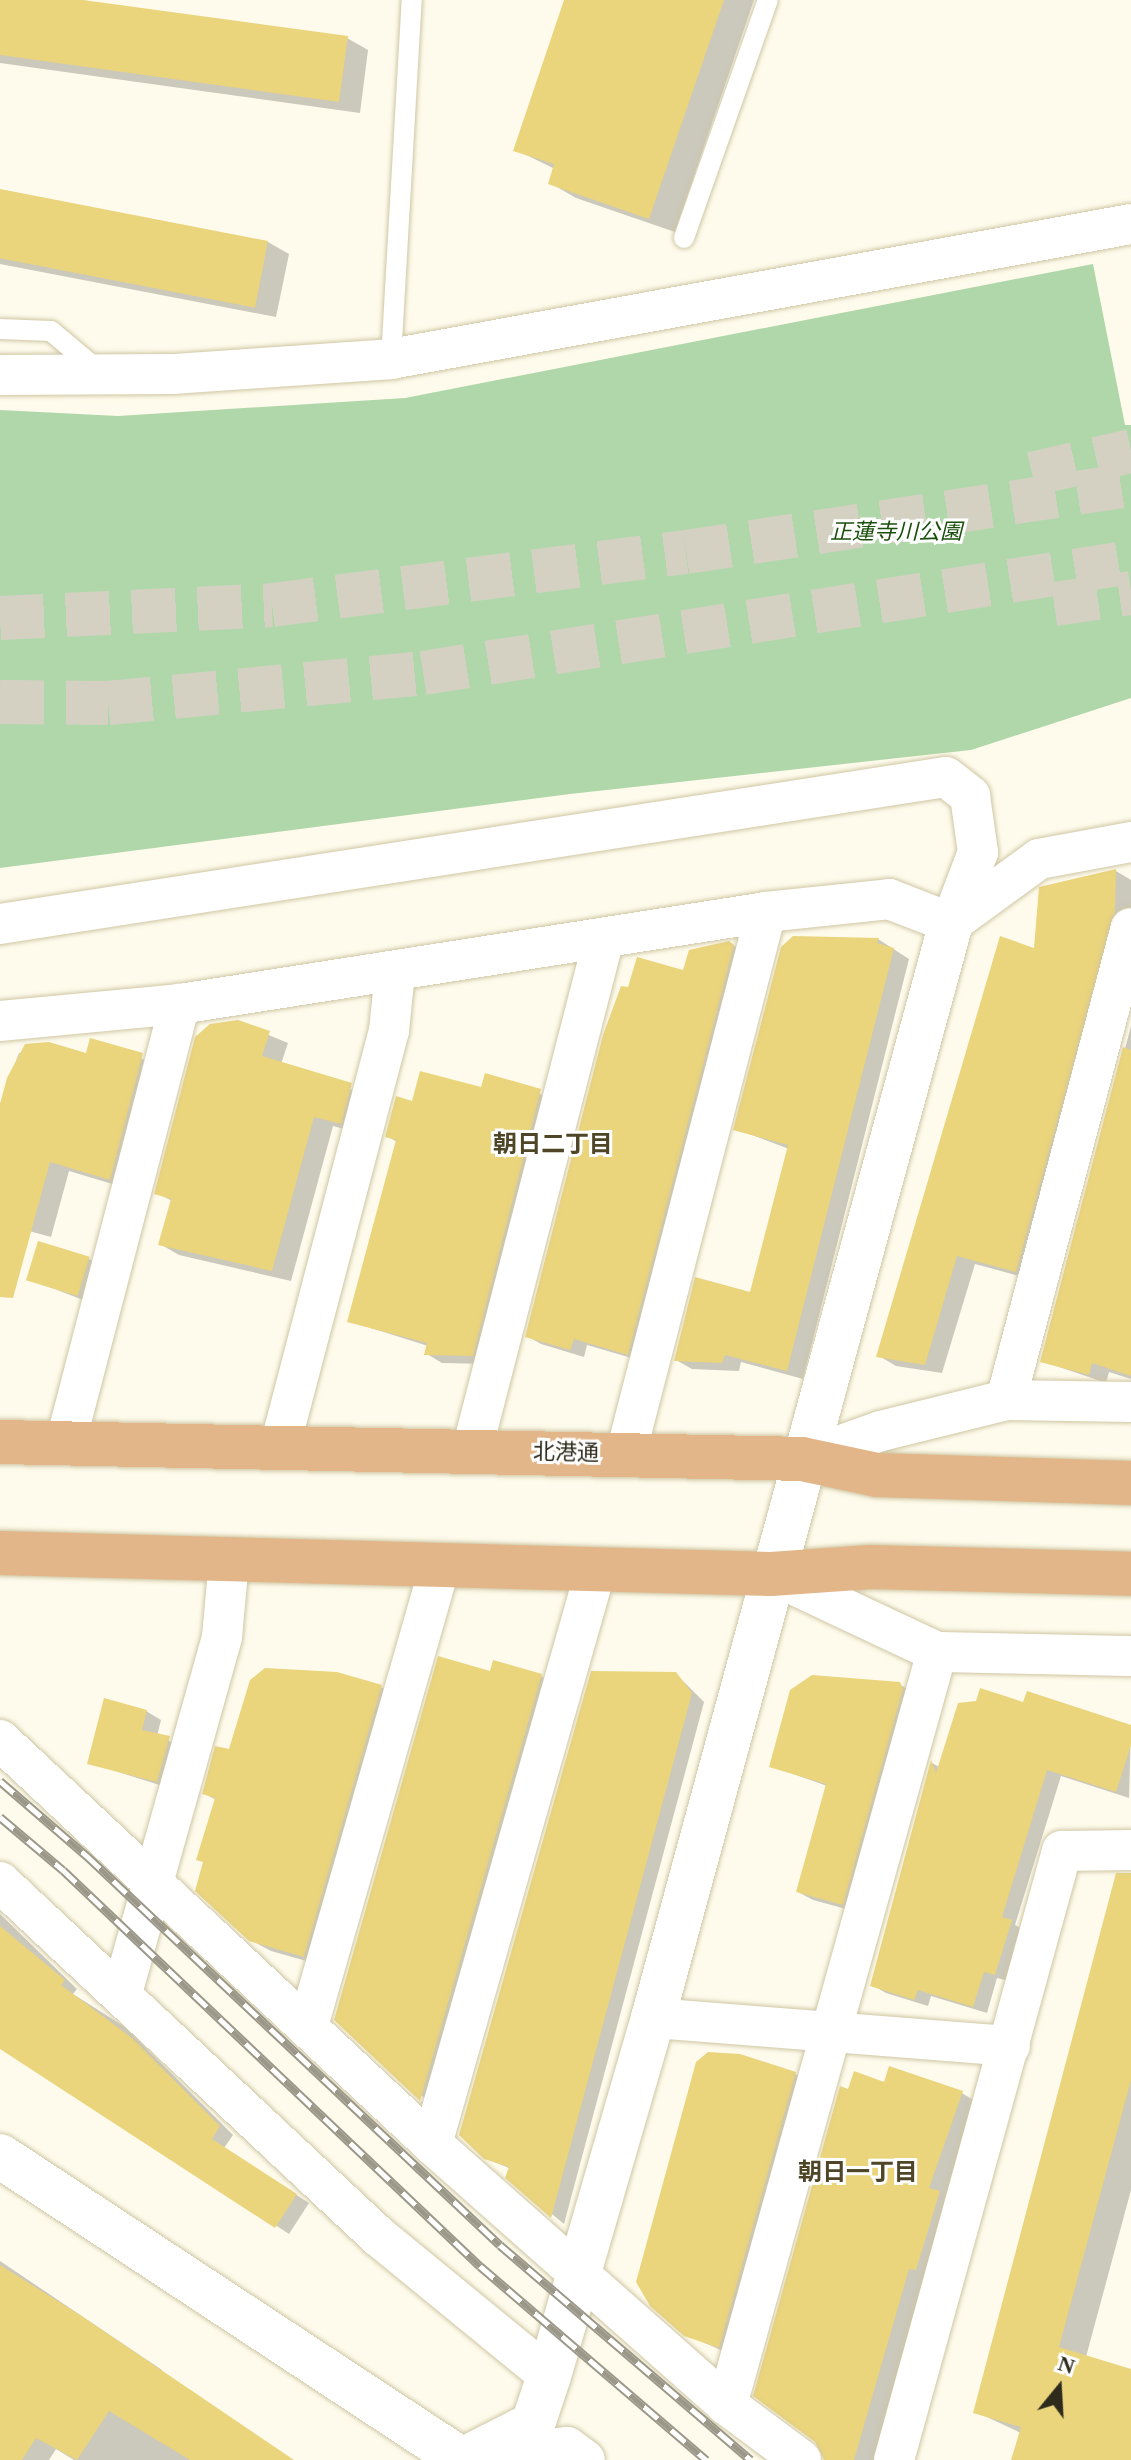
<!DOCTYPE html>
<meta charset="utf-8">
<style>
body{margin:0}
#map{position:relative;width:1131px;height:2460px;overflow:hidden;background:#fefbec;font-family:"Times New Roman","Noto Sans JP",serif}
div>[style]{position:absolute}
.green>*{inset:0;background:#b0d7a9}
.shadow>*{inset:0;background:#0003}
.building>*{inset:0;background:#ead47c;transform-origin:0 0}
.motorway-tunnel>*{height:44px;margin-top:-22px;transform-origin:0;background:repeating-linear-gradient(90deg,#d4d1c3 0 44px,transparent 0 66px)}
.roads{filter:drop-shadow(0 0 2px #cfc6a3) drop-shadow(0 0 2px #cfc6a3)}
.service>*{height:20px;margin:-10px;padding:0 10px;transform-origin:10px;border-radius:10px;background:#fff}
.minor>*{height:40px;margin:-20px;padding:0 20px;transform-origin:20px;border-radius:20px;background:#fff}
.tertiary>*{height:44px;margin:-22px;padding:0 22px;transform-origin:22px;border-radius:22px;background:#fff}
.primary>*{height:44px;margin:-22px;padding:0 22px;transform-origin:22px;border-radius:22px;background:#e3b689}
.rail>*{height:9px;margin-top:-4.5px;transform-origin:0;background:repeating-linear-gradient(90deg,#fff 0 18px,#9b9889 0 36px);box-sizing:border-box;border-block:2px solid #9b9889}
span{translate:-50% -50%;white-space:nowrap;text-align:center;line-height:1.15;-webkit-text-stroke:6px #fff;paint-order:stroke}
.park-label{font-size:22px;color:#19500b;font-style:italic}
.street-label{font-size:22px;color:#2e2b1d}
.neighbourhood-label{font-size:24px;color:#4e4627;font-weight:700}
.north{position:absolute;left:1019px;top:2348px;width:80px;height:80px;-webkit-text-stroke:6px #fff;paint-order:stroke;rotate:18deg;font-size:22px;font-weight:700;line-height:32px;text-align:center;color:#2e2b1d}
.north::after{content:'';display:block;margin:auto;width:28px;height:36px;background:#2e2b1d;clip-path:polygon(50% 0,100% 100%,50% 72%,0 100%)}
</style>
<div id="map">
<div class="green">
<div style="clip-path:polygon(1093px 264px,1125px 425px,1131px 425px,1131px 698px,971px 750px,570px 794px,0 868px,0 410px,118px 416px,405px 398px)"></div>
</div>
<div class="shadow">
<div style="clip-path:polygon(0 0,68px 0,347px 38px,368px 50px,360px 113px,0 63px)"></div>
<div style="clip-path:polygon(567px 0,754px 0,675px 232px,576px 198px,550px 183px,555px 169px,516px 150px)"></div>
<div style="clip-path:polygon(0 191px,268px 242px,289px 254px,276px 317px,0 264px)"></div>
<div style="clip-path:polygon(1116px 871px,1131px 880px,1131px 927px,1034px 1280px,975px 1264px,942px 1373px,896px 1366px,879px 1356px,1036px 950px,1041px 889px)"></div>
<div style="clip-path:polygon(878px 939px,909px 959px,803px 1379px,741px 1362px,739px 1371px,692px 1369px,676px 1360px,751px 1295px,789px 1149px,736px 1129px)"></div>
<div style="clip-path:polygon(729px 943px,743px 951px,642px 1361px,587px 1345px,584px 1357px,541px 1344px,527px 1336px,684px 972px)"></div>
<div style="clip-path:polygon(237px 1022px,288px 1043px,281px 1064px,369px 1096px,359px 1133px,333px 1126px,291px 1281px,179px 1255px,160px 1244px,172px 1201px,157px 1193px)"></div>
<div style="clip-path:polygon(1131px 1026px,1131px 1379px,1109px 1372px,1106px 1383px,1042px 1361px)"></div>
<div style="clip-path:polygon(92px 1040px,161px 1066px,129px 1189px,69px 1171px,51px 1237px,0 1223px,0 1104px,19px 1053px,87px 1055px)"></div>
<div style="clip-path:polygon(486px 1076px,557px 1100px,489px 1364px,442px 1363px,427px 1354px,428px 1346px,349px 1321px,397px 1142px,387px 1136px,413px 1104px,482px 1090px)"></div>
<div style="clip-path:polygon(89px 1259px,110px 1271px,101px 1307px,29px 1279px)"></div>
<div style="clip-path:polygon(492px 1673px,541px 1676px,553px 1683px,433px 2106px,336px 2020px)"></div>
<div style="clip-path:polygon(676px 1674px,704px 1702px,564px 2224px,507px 2177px,511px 2169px,485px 2158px)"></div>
<div style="clip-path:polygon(899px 1684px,914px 1693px,857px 1912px,813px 1900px,798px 1892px,827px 1786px,771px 1766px)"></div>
<div style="clip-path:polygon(381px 1687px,401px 1698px,324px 1966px,271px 1951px,250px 1940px,216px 1800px,204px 1793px,230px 1752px)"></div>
<div style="clip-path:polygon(1024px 1705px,1131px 1727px,1129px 1798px,1061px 1776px,1015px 1925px,1024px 1930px,1009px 1981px,997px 1978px,987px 2013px,931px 1996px,928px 2006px,886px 1993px,872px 1985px,932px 1763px,939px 1767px)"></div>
<div style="clip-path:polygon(146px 1711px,161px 1720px,157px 1736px,184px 1747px,172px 1789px,90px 1763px)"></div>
<div style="clip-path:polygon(1131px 1906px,1131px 2190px,1086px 2357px,1131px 2373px,1131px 2460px,1013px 2460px,1021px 2433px,976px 2412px)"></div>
<div style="clip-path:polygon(0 1914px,77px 1989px,73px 1994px,125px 2027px,233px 2135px,224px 2148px,309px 2203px,289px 2234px,0 2045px)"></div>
<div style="clip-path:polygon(795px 2074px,821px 2089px,745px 2361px,685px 2334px)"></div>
<div style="clip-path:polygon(885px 2085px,962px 2093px,978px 2103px,946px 2196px,956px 2202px,884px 2460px,825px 2460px,849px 2092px)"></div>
<div style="clip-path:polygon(0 2261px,162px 2370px,159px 2374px,293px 2460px,74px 2460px,56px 2449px,49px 2460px,0 2460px)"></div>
</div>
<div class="building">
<div style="clip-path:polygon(0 0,83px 0,348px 36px,339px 102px,0 55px)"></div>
<div style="clip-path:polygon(564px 0,724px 0,649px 219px,548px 184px,554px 164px,513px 151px)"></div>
<div style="left:0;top:189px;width:273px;height:68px;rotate:11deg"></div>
<div style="clip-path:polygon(1116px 869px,1115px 911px,1016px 1272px,957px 1256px,925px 1365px,876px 1357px,1000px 936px,1034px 948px,1039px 887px)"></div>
<div style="clip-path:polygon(793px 936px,879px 938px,877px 943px,894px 948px,787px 1371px,725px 1355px,722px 1363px,674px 1361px,695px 1277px,750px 1292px,788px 1145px,733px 1130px,781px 947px)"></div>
<div style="clip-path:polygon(729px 941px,734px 945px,628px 1355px,574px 1339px,570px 1350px,525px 1337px,603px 1035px,621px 986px,628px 987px,637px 957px,683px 970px,689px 950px)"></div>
<div style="clip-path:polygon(238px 1020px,270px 1031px,262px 1056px,352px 1083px,341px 1124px,314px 1117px,272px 1271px,158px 1245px,171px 1199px,154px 1194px,195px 1037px,210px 1024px)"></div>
<div style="clip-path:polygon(90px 1038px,143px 1053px,110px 1180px,50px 1162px,13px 1298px,0 1297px,0 1104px,7px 1078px,25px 1044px,49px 1042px,86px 1053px)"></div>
<div style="clip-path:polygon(1123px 1047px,1131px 1050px,1131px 1376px,1092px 1363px,1089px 1375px,1040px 1362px)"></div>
<div style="clip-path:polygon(420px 1071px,481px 1087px,485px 1073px,541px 1089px,473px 1356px,424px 1355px,427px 1343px,347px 1322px,396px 1140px,385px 1137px,396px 1096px,412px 1101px)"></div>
<div style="left:38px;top:1241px;width:54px;height:41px;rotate:17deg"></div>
<div style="clip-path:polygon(438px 1656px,490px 1671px,493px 1660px,542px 1674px,420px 2101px,334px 2020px)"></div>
<div style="clip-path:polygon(265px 1668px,337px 1672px,382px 1685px,304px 1957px,249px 1941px,195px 1891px,203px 1862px,196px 1860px,215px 1798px,202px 1794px,215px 1746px,229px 1749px,250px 1680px)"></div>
<div style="clip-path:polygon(591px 1671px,676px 1672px,692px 1693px,551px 2218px,505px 2178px,509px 2167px,484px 2159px,459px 2135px)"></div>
<div style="clip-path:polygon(812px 1675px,900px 1682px,903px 1689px,843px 1905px,796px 1892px,826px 1784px,769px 1767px,790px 1690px)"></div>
<div style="clip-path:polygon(980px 1688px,1023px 1702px,1027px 1691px,1131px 1725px,1131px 1745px,1116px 1792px,1047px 1770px,1002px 1917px,1012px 1920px,995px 1975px,984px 1972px,973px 2007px,918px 1990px,914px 2000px,870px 1986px,931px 1760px,936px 1773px,958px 1703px,976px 1701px)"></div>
<div style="clip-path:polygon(104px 1698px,147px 1710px,142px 1730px,170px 1736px,157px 1782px,87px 1764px)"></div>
<div style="clip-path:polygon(1116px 1873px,1131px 1873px,1131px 2080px,1059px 2347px,1131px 2369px,1131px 2460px,1011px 2460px,1021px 2427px,973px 2413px)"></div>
<div style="clip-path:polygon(0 1926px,65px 1980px,61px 1985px,132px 2038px,220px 2126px,212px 2139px,297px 2194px,275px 2228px,0 2049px)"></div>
<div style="clip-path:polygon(708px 2052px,740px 2054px,796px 2072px,719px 2348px,684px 2336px,650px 2306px,636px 2282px,696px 2062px)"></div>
<div style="clip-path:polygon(889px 2066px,963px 2091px,929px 2188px,940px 2191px,916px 2270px,909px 2269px,854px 2460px,824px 2460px,815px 2442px,753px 2396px,840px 2086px,848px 2089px,854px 2071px,884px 2082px)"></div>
<div style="clip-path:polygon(0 2265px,80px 2315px,294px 2460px,190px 2460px,109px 2411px,77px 2460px,36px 2438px,22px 2460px,0 2460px)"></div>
</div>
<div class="motorway-tunnel">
<div style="left:1032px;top:474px;width:102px;rotate:-13.1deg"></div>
<div style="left:1054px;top:604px;width:78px;rotate:-8.1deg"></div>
<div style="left:0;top:618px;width:272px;rotate:-2.7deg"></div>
<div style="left:272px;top:605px;width:417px;rotate:-7.3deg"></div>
<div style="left:686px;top:552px;width:450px;rotate:-8.6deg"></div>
<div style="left:0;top:702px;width:108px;rotate:0.5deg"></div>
<div style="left:108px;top:703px;width:316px;rotate:-5.4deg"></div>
<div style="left:423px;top:673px;width:717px;rotate:-8.91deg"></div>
</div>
<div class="roads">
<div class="service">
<div style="left:684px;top:238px;width:252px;rotate:-70.6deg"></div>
<div style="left:0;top:329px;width:51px;rotate:2.2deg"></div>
<div style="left:51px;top:331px;width:65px;rotate:40deg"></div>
<div style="left:391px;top:359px;width:360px;rotate:-86.7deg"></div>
</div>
<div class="minor">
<div style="left:0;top:375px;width:173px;rotate:-0.3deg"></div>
<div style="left:173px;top:374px;width:219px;rotate:-3.9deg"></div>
<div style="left:391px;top:359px;width:752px;rotate:-10.34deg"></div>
<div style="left:0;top:924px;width:957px;rotate:-8.83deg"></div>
<div style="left:946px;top:777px;width:31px;rotate:38deg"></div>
<div style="left:970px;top:796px;width:57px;rotate:81.9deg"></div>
<div style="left:978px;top:852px;width:76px;rotate:110.8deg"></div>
<div style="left:0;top:1021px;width:181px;rotate:-5.4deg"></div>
<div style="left:180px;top:1004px;width:593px;rotate:-8.92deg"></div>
<div style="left:766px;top:912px;width:124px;rotate:-6deg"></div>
<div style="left:889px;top:899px;width:66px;rotate:21.2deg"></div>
<div style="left:951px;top:923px;width:109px;rotate:-36deg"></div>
<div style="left:1039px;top:859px;width:94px;rotate:-10.5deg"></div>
<div style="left:1006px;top:1400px;width:488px;rotate:-75.2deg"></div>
<div style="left:66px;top:1441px;width:452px;rotate:-75.4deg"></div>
<div style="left:280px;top:1446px;width:429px;rotate:-75.3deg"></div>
<div style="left:389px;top:1031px;width:59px;rotate:-84.2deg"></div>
<div style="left:472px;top:1450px;width:529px;rotate:-75.54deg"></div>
<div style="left:626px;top:1453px;width:559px;rotate:-75.49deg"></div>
<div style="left:802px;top:1459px;width:84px;rotate:-19.5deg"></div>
<div style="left:881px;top:1431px;width:129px;rotate:-13.9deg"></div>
<div style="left:1006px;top:1400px;width:125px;rotate:0.9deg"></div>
<div style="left:771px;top:1574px;width:183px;rotate:25.2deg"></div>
<div style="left:937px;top:1652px;width:194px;rotate:1.2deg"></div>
<div style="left:0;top:1740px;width:591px;rotate:43.08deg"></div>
<div style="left:432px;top:2144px;width:394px;rotate:41.5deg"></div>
<div style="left:727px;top:2405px;width:92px;rotate:36.6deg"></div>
<div style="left:0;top:1882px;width:518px;rotate:43.12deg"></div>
<div style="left:378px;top:2236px;width:221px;rotate:39.3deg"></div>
<div style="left:122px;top:1993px;width:370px;rotate:-74.3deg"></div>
<div style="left:222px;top:1637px;width:77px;rotate:-84.8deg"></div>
<div style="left:653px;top:2018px;width:358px;rotate:4.5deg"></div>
<div style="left:308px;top:2026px;width:479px;rotate:-74deg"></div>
<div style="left:432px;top:2144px;width:598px;rotate:-74.08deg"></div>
<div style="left:727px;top:2405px;width:782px;rotate:-74.42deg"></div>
<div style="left:473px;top:2458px;width:95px;rotate:-6.7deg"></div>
<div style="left:567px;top:2447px;width:22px;rotate:36deg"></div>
<div style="left:894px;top:2460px;width:632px;rotate:-74.58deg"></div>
<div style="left:1062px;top:1851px;width:69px;rotate:-0.8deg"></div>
</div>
<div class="tertiary">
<div style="left:0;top:2156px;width:553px;rotate:33.35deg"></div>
<div style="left:462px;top:2460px;width:80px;rotate:-26.9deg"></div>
<div style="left:533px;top:2424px;width:51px;rotate:-71.6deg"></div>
<div style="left:549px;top:2376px;width:373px;rotate:-73.8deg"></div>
<div style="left:653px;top:2018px;width:1135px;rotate:-74.78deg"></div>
</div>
<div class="primary">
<div style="left:0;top:1442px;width:802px;rotate:1.21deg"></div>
<div style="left:802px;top:1459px;width:77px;rotate:12deg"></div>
<div style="left:877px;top:1475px;width:254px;rotate:1.8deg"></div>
<div style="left:0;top:1553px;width:771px;rotate:1.56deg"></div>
<div style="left:771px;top:1574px;width:100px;rotate:-4deg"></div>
<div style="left:871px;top:1567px;width:260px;rotate:1.5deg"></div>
</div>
</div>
<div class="rail">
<div style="left:0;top:1781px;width:115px;rotate:40.8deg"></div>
<div style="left:87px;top:1856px;width:567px;rotate:43.29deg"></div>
<div style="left:500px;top:2245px;width:330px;rotate:40.6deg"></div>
<div style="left:0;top:1817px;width:82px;rotate:40.1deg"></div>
<div style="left:63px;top:1870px;width:575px;rotate:43.52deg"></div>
<div style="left:480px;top:2266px;width:298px;rotate:40.6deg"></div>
</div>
<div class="park-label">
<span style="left:896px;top:532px">正蓮寺川公園</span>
</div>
<div class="street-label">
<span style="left:566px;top:1452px;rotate:1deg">北港通</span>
</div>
<div class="neighbourhood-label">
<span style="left:553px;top:1145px">朝日二丁目</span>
<span style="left:858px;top:2173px">朝日一丁目</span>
</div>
<div class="north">N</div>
</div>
